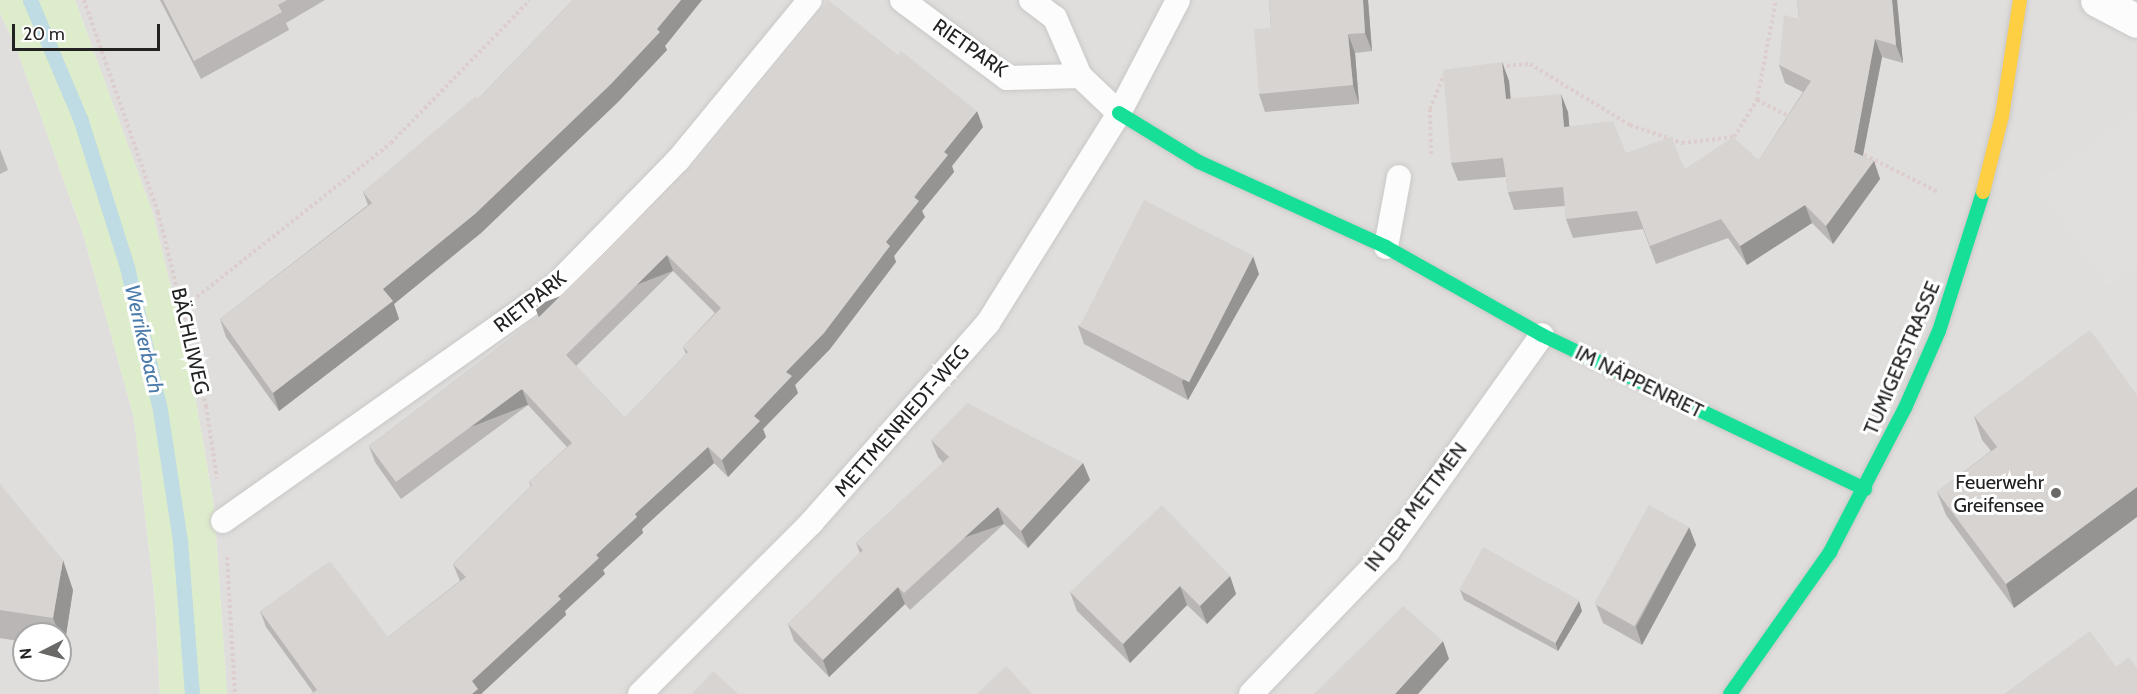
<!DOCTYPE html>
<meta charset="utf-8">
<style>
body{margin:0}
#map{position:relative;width:2137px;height:694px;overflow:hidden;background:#f0eeeb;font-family:Cabin,sans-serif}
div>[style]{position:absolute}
.residential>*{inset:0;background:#dfdedc}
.grass>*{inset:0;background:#ddeccb}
.parking>*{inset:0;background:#e0dfde}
.stream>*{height:15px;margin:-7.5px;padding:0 7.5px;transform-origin:7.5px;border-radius:7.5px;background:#bfdbe3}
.path>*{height:4px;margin-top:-2px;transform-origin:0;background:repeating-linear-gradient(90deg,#dccecd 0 3px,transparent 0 6px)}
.roads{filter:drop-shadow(0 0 2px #c9c8c7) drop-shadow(0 0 2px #c9c8c7)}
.lane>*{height:24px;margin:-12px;padding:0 12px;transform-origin:12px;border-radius:12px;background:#fdfcfc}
.street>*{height:33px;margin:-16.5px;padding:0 16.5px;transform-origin:16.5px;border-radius:16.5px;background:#fdfcfc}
.fast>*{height:14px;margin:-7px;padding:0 7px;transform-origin:7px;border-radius:7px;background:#16e098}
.slow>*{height:14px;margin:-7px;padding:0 7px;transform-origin:7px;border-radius:7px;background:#ffcf43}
.wall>*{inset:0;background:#b9b6b5}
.shaded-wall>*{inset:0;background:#969493;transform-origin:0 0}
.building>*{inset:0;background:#d7d4d2;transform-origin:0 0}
.dots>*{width:16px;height:16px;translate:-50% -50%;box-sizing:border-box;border:3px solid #fff;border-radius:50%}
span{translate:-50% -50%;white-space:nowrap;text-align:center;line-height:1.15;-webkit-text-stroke:6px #fff;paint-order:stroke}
.street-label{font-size:20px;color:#222}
.poi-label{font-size:20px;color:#222}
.right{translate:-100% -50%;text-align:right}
.water-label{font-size:21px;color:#4a7aab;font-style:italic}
.north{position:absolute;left:12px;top:622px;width:60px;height:60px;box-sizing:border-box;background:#fff;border:2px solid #a7a7a7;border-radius:50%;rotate:264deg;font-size:16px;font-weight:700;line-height:24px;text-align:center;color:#222}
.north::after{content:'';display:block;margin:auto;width:21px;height:27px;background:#6a6968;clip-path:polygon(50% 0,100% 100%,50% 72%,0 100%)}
.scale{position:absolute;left:12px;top:24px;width:148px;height:27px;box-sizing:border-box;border:3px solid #222;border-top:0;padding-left:8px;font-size:18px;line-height:21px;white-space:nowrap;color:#222;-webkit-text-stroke:4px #fff;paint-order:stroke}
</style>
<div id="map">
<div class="residential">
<div style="clip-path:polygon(75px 0,2137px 0,2137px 694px,227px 694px,214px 506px,189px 361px,153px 214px)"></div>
<div style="clip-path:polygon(evenodd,0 13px,16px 47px,84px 237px,134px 418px,155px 602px,160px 694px,0 694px,0 13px,24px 634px,60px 634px,60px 670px,24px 670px,24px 634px)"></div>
</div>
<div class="grass">
<div style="clip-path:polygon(0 0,75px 0,153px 214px,189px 361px,214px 506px,227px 694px,160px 694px,155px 602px,134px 418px,84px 237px,16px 47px,0 13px)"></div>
</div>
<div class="parking">
<div style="clip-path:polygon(2137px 111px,2137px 266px,2108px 287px,2035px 184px)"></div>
</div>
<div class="stream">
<div style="left:30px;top:0;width:131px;rotate:67.1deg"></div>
<div style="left:81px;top:121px;width:153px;rotate:72.5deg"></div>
<div style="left:127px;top:267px;width:147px;rotate:77deg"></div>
<div style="left:160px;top:410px;width:133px;rotate:81.3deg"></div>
<div style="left:180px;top:541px;width:153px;rotate:85.5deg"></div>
</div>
<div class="path">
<div style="left:84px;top:0;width:225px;rotate:70.8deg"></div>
<div style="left:158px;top:212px;width:200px;rotate:76.1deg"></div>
<div style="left:206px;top:406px;width:73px;rotate:81.3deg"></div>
<div style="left:1501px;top:66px;width:29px;rotate:-4deg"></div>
<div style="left:1530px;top:64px;width:117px;rotate:31.4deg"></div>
<div style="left:1630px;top:125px;width:55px;rotate:19.1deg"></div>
<div style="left:1682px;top:143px;width:52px;rotate:-6.6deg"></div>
<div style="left:1734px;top:137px;width:44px;rotate:-58.1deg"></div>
<div style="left:1757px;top:100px;width:102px;rotate:-79.2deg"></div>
<div style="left:1757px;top:100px;width:38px;rotate:27deg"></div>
<div style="left:1859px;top:152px;width:89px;rotate:26.9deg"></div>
<div style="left:1431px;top:154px;width:45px;rotate:-91.3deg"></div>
<div style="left:1430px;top:109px;width:37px;rotate:-68deg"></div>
<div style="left:183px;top:308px;width:265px;rotate:-38.4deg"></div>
<div style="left:391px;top:143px;width:199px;rotate:-45.8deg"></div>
<div style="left:227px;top:557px;width:137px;rotate:86.7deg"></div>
</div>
<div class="roads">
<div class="lane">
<div style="left:902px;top:0;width:131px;rotate:36.6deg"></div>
<div style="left:1007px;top:78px;width:73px;rotate:-1.6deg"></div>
<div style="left:1031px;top:0;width:30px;rotate:37deg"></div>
<div style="left:1055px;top:18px;width:63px;rotate:66.7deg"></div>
<div style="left:1080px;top:76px;width:54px;rotate:43.5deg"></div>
<div style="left:1386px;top:247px;width:71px;rotate:-79.5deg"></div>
<div style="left:223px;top:521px;width:403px;rotate:-35.2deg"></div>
<div style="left:552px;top:289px;width:180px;rotate:-45.7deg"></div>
<div style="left:678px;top:160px;width:207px;rotate:-50.5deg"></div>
<div style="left:640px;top:694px;width:242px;rotate:-45deg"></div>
<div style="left:811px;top:523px;width:267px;rotate:-48.5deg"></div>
<div style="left:988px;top:323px;width:248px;rotate:-58deg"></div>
<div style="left:1119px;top:113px;width:127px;rotate:-62.4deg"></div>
<div style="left:1251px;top:694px;width:198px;rotate:-46.2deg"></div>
<div style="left:1388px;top:551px;width:265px;rotate:-54.5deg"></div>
</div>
<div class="street">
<div style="left:2097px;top:0;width:45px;rotate:27.7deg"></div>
</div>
<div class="fast">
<div style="left:1119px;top:113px;width:94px;rotate:31.5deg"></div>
<div style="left:1199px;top:162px;width:205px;rotate:24.4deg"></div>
<div style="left:1386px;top:247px;width:179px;rotate:29.4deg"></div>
<div style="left:1542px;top:335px;width:358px;rotate:25.5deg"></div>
<div style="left:1730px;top:694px;width:174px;rotate:-54.8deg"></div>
<div style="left:1830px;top:552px;width:162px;rotate:-62.5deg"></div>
<div style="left:1905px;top:408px;width:84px;rotate:-66.2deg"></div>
<div style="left:1939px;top:331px;width:146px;rotate:-72.4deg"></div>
</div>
<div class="slow">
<div style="left:1983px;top:192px;width:78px;rotate:-76deg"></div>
<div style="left:2002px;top:116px;width:117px;rotate:-81.2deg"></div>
</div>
</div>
<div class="wall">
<div style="clip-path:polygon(160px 0,325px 0,286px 23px,289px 30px,201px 79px)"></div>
<div style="clip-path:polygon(573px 0,702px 0,665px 46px,667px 50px,618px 102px,481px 233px,394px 304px,399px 319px,279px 411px,226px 337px,220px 319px,368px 205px,363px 192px,478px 99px)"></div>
<div style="clip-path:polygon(1269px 0,1368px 0,1372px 51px,1355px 53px,1359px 104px,1265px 112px,1259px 94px,1271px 28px)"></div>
<div style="clip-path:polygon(1797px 0,1897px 0,1903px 63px,1882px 57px,1863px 156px,1874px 161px,1880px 179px,1833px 244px,1812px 223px,1747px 265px,1728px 238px,1656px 264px,1643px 229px,1573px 238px,1566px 219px,1565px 206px,1514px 210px,1508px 192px,1506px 177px,1458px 181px,1451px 163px,1502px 62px,1509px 81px,1511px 99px,1568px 112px,1569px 126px,1626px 153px,1685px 169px,1759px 160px,1803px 92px,1785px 83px,1779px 65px,1799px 19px)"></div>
<div style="clip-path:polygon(evenodd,983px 127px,952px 166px,954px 172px,922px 211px,925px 217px,894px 256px,896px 262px,830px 349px,795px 385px,798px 393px,763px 429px,766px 437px,728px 477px,714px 463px,642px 529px,643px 533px,603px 570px,605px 574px,565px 611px,566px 615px,481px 694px,311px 694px,313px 692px,266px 627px,260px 611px,388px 637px,460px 581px,453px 564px,531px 486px,529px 482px,567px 447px,528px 405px,401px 499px,375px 462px,369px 446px,540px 316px,691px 167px,983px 127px,673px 271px,715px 313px,683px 347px,686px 354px,625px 418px,576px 366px,673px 271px)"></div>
<div style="clip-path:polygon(0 149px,8px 170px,0 174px)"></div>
<div style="clip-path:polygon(1259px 274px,1188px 400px,1084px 344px,1078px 326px)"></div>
<div style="clip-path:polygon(2137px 395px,2137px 517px,2014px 608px,1946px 515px,1937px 492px,1991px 451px,1982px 440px,1974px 416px)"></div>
<div style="clip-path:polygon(931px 440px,1083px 463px,1090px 480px,1028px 548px,1004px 524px,910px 610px,905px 604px,829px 677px,794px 641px,788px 624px,860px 553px,856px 543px,943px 463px,938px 457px)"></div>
<div style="clip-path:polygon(0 484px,73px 590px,64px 648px,60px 648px,60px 634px,24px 634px,24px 642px,0 638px)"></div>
<div style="clip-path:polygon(1689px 527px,1696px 545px,1642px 645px,1603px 623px,1596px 605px)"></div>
<div style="clip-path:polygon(1230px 576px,1236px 594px,1207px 624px,1187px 605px,1130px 663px,1077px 611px,1070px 592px)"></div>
<div style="clip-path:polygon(1460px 590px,1582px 611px,1558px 651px,1464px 600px)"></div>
</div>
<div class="shaded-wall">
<div style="clip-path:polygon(681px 0,702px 0,665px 46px,667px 50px,618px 102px,481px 233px,394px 304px,399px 319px,279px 411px,273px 393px,657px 29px)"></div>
<div style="clip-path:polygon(1363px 0,1368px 0,1372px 51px,1365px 33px)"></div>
<div style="clip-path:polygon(1892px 0,1897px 0,1903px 63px,1896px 45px)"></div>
<div style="clip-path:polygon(1348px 34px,1355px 53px,1359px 104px,1353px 85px)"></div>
<div style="clip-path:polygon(1875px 39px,1882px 57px,1860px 170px,1854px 152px)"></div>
<div style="clip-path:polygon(1502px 62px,1509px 81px,1512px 118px,1506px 99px)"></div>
<div style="clip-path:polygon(1561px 94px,1568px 112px,1571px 145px,1564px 127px)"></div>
<div style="clip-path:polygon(977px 111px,983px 127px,952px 166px,954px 172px,922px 211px,925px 217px,894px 256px,896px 262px,830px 349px,795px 385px,798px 393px,763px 429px,766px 437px,728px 477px,722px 460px,786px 372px,886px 242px,944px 152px)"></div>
<div style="clip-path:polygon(1874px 161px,1880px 179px,1833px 244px,1826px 226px)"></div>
<div style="clip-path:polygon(1805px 205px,1812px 223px,1747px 265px,1740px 246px)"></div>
<div style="left:667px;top:255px;width:17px;height:142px;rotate:69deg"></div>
<div style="clip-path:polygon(1253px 256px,1259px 274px,1188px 400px,1182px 382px)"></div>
<div style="left:522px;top:389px;width:17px;height:157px;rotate:69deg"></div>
<div style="clip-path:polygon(708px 447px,714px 463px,642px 529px,643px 533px,603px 570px,605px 574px,565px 611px,566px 615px,481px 694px,472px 694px,472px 681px,558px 596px,635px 514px)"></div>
<div style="clip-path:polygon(1083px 463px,1090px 480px,1028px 548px,1021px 531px)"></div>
<div style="clip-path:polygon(2137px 487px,2137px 517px,2014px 608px,2006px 584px)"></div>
<div style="left:998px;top:507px;width:18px;height:127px;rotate:71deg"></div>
<div style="clip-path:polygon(1689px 527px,1696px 545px,1642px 645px,1636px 627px)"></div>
<div style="clip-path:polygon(63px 560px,73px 590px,64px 648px,60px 638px,60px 634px,59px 634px,53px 618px)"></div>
<div style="clip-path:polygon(1230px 576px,1236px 594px,1207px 624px,1200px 606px)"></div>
<div style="clip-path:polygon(1180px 586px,1187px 605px,1130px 663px,1123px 644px)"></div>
<div style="clip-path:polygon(898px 587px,905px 604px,829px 677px,823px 660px)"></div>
<div style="clip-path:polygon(1579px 601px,1582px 611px,1558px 651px,1555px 641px)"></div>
<div style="clip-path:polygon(1443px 641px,1449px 659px,1418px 694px,1395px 694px)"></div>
</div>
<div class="building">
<div style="clip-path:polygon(163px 0,287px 0,278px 5px,282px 12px,194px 61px)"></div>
<div style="clip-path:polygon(573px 0,681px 0,657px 29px,660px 32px,611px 84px,475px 214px,383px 289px,393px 301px,273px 393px,220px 319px,372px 203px,363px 192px,476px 96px,478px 99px)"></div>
<div style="clip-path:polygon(evenodd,828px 0,898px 55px,901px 51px,977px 111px,944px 152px,948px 155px,914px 197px,919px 201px,886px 242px,890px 246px,824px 333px,786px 372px,792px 376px,754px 416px,760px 421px,722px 460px,708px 447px,635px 514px,637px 517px,596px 555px,599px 558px,558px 596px,561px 599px,472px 681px,478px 689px,472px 694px,311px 694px,317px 690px,260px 611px,330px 561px,388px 637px,466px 577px,453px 564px,532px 485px,529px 482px,572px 443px,522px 389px,396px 482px,369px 446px,540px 316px,691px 167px,828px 0,667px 255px,721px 308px,683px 347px,688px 352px,625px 418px,566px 355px,667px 255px)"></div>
<div style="clip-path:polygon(1269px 0,1363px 0,1365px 33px,1348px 34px,1353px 85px,1259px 94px,1254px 29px,1271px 28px)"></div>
<div style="clip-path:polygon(1797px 0,1892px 0,1896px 45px,1875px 39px,1854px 152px,1874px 161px,1826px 226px,1805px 205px,1740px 246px,1721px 219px,1650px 246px,1637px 211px,1566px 219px,1563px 187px,1508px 192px,1503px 158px,1451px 163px,1443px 70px,1502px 62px,1506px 99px,1561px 94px,1564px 127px,1613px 121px,1626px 153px,1671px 137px,1685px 169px,1733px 137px,1759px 160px,1811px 81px,1779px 65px,1784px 15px,1799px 19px)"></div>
<div style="left:1144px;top:200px;width:123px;height:142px;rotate:27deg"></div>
<div style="clip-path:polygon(2090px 330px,2137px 395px,2137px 487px,2006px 584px,1937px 492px,1997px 447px,1974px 416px)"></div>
<div style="clip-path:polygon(967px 403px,1083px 463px,1021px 531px,998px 507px,904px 593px,898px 587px,823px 660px,788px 624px,863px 550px,856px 543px,949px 457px,931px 440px)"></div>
<div style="clip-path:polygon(0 484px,63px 560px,53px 618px,0 610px)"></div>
<div style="clip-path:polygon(1162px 505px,1230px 576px,1200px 606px,1180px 586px,1123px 644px,1070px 592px)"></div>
<div style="left:1649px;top:505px;width:46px;height:113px;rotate:29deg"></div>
<div style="left:1483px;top:547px;width:110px;height:49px;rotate:29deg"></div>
<div style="clip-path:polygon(1403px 606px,1443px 641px,1395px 694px,1314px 694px)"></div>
<div style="clip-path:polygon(2090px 631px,2116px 667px,2129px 657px,2137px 668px,2137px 694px,2004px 694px)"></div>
<div style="clip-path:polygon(1006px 666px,1032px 694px,977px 694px)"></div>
<div style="clip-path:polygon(713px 671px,738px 694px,692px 694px)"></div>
</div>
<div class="dots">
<div style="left:2056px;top:493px;background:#6a6968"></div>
</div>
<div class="street-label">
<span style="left:970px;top:48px;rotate:35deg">RIETPARK</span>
<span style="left:530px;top:302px;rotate:-38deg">RIETPARK</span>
<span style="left:190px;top:341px;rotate:77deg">BÄCHLIWEG</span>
<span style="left:1902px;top:358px;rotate:-67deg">TUMIGERSTRASSE</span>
<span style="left:1639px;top:382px;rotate:26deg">IM NÄPPENRIET</span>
<span style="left:902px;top:421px;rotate:-49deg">METTMENRIEDT-WEG</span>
<span style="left:1416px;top:507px;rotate:-53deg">IN DER METTMEN</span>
</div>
<div class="poi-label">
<span class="right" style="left:2044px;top:494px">Feuerwehr<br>Greifensee</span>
</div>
<div class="water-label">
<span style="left:144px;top:339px;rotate:77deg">Werrikerbach</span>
</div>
<div class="north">N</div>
<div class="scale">20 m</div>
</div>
